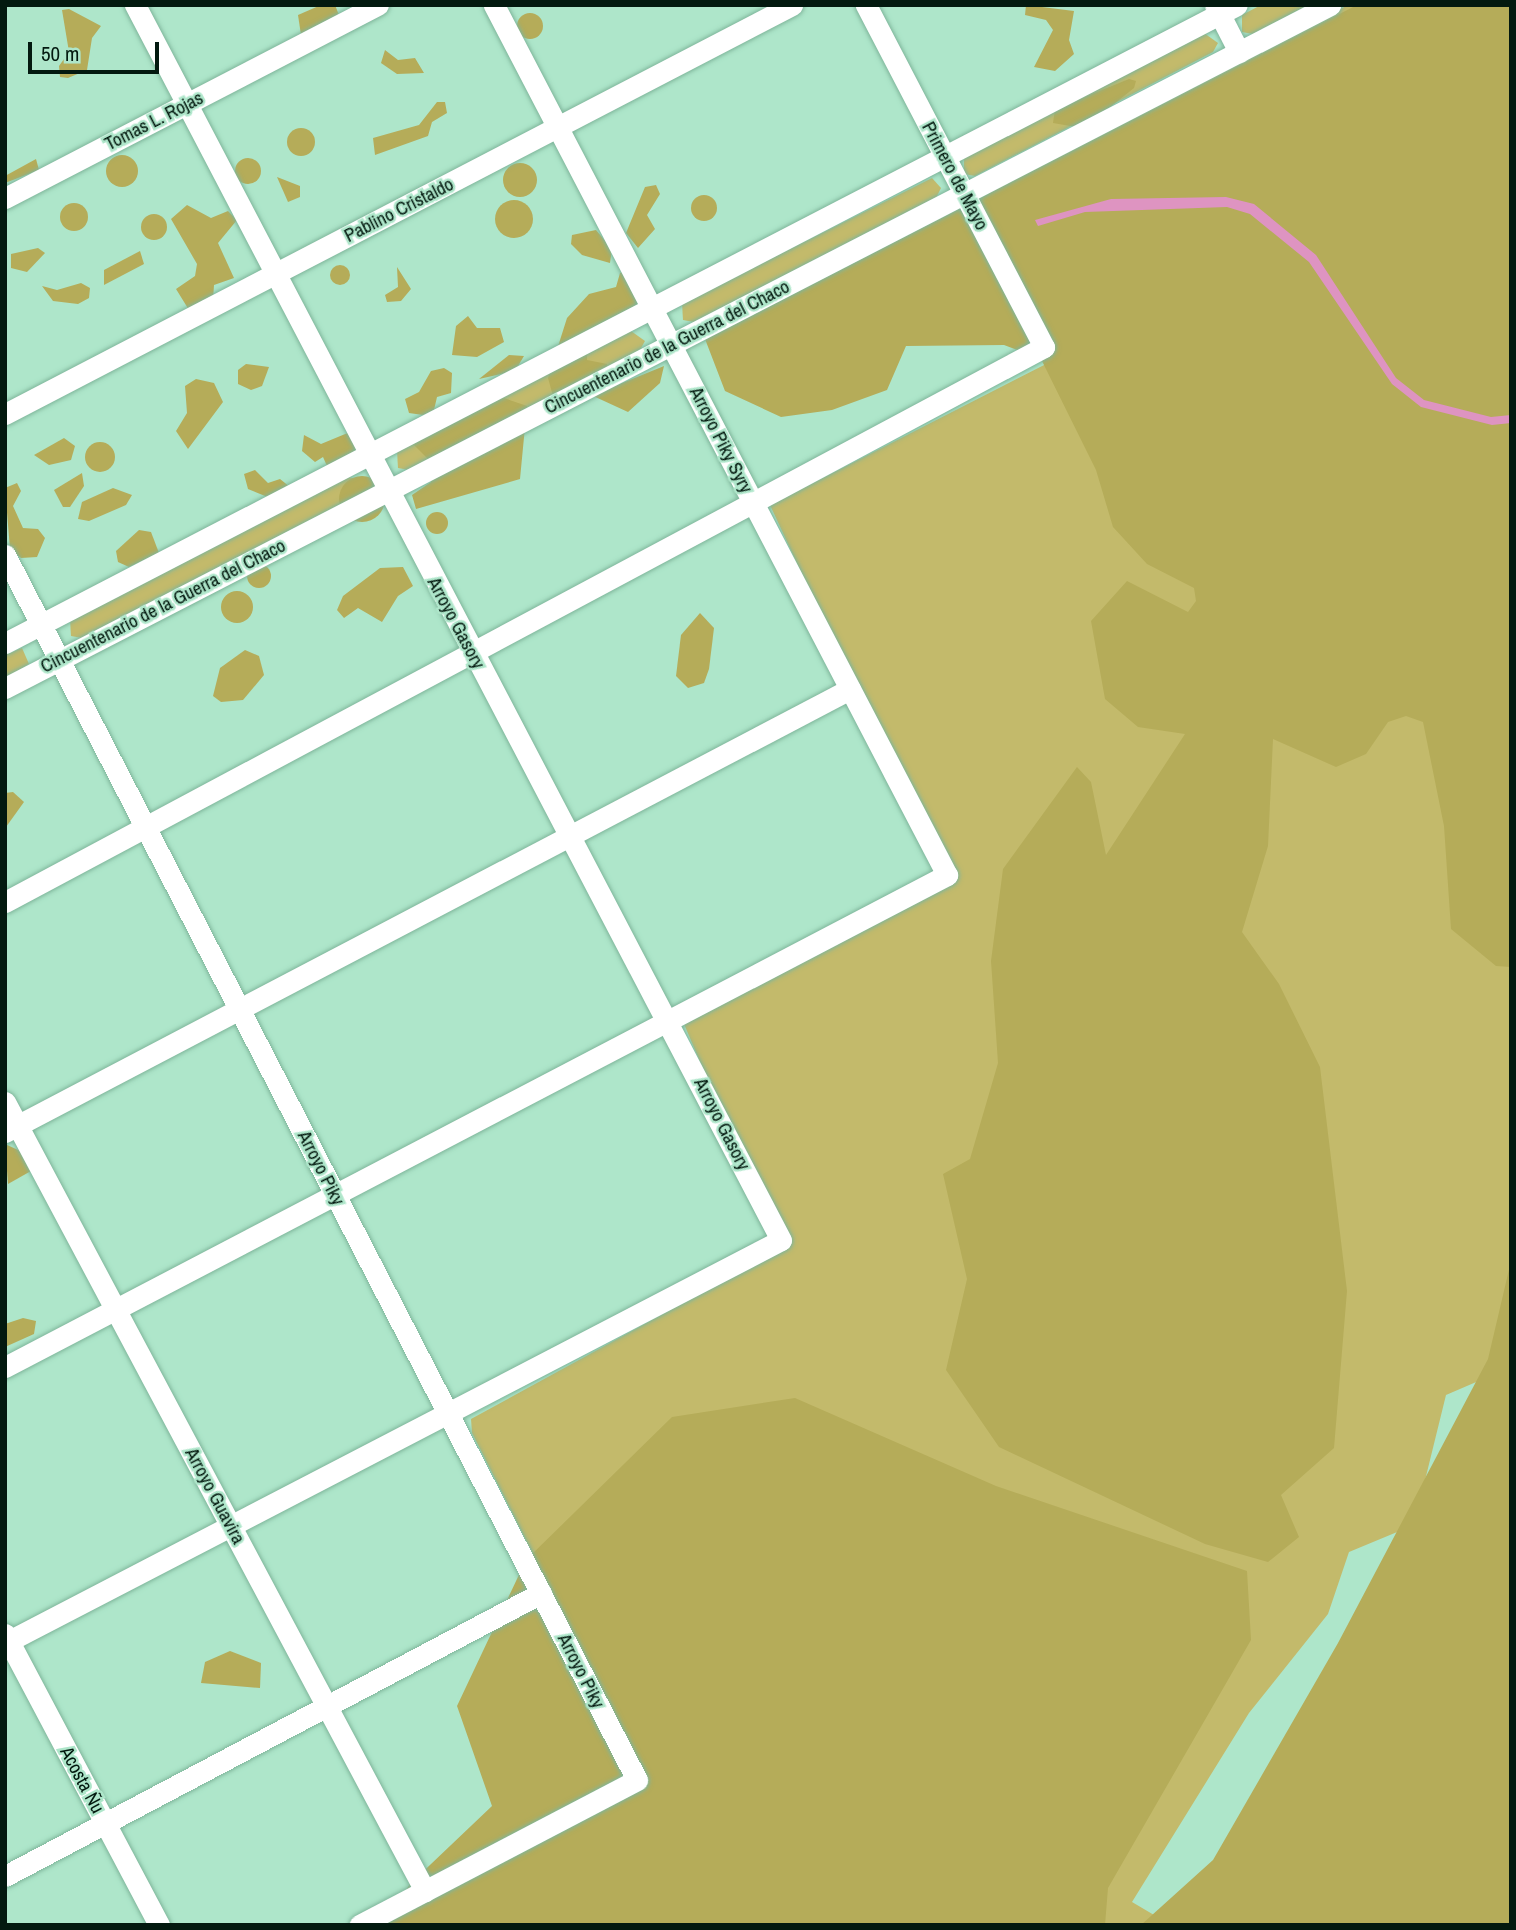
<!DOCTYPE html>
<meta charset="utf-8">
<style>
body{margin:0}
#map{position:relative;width:1516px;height:1930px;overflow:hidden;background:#aee6ca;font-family:"Archivo Narrow",sans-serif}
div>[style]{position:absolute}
.green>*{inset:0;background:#c3ba6b}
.forest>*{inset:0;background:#b5ac59}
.round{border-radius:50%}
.water>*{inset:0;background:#de94c1}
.roads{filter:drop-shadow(0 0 2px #7eb59a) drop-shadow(0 0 2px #7eb59a)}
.minor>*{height:21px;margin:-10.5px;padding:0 10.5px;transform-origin:10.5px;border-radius:10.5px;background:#fff}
span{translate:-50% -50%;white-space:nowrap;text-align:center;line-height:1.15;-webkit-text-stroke:5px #aee6ca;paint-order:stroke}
.street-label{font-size:19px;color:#03190f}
.frame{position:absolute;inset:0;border:7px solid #03190f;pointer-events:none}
.scale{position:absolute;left:28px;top:42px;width:131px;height:32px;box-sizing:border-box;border:4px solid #03190f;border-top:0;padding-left:9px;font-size:21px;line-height:24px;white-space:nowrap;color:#03190f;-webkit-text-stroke:5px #aee6ca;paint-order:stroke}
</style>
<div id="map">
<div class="green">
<div style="clip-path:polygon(1261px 5px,1308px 5px,1253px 34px,1242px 32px,1242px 15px)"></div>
<div style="clip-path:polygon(1348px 5px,1511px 5px,1511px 1367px,1446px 1395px,1414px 1525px,1349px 1552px,1328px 1614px,1249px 1713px,1132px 1902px,1171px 1925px,387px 1925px,640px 1767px,472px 1433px,471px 1419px,780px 1250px,684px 1024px,946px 886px,770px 505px,1050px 362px,986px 203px,989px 192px)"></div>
<div style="clip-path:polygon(1204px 33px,1218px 43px,1213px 52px,975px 176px,964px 174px,964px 157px)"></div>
<div style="clip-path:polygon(932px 178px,941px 188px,936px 198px,694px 322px,683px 320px,682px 303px)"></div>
<div style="clip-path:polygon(631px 331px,645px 341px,640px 350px,409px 470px,398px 468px,397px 451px)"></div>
<div style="clip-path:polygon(348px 477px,357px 479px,357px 496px,82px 638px,71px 636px,70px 619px)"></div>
<div style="clip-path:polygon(22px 648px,29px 664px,5px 679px,5px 655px)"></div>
</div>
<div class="forest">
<div style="clip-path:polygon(321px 5px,335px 5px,339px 15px,301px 35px,298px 15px)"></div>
<div style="clip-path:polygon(1026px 5px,1074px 11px,1069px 40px,1074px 54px,1055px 71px,1034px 67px,1053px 30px,1046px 20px,1025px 15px)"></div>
<div style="clip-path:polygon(1357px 5px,1511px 5px,1511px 967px,1496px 966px,1451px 929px,1444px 826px,1423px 722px,1406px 716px,1388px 722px,1366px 754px,1336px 767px,1273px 739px,1268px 846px,1242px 932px,1279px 984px,1320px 1067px,1347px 1291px,1334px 1448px,1281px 1495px,1299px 1537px,1268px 1562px,1205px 1544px,999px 1447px,946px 1370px,967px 1279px,943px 1174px,970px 1159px,998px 1063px,991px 961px,1003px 869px,1077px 767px,1091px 782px,1106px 855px,1185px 734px,1138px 727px,1105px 699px,1091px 621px,1127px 581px,1188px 612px,1196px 601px,1194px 588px,1147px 564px,1113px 527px,1096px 470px,1041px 359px,1004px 345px,906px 346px,887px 390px,832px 410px,781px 417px,725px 391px,705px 339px)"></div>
<div style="clip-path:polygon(69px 9px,101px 26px,92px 38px,87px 70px,68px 78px,60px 77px,59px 66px,69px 52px,62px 10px)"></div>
<div class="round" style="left:517px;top:13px;width:26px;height:26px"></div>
<div style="clip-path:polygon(385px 50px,398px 60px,415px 58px,424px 73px,397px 74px,381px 63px)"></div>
<div style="clip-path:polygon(1129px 79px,1136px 81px,1134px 88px,1109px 108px,1076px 127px,1053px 123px,1055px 109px)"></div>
<div style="clip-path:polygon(437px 102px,445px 102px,447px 113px,432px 122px,428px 136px,375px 155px,373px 138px,419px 125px)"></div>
<div class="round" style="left:287px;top:128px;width:28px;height:28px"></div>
<div class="round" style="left:106px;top:155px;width:32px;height:32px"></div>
<div class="round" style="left:235px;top:158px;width:26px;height:26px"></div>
<div style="clip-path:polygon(36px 159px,39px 170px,5px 183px,5px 176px)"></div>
<div class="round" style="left:503px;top:163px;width:34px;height:34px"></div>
<div style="clip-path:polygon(277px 177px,300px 186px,300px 197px,288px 202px)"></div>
<div style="clip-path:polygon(645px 187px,656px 185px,660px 194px,647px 215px,655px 229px,638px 248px,626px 233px)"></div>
<div class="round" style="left:691px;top:195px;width:26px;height:26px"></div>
<div class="round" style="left:495px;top:200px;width:38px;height:38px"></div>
<div class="round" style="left:60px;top:203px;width:28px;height:28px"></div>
<div style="clip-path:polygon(187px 205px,211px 218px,228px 211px,237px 220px,218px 243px,234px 278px,214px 285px,213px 301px,189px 310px,176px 289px,195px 276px,197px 264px,171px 219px)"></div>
<div class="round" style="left:141px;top:214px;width:26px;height:26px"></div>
<div style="clip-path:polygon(596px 230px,612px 249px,610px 263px,582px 255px,571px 244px,572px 235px)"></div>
<div style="clip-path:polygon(38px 248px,45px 253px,27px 272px,11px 268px,11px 254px)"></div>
<div style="clip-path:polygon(140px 251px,144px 264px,104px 285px,104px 270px)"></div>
<div class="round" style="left:330px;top:265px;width:20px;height:20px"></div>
<div style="clip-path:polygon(397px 267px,411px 289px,401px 301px,387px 302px,385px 295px,398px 287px)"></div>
<div style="clip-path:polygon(628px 270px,639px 306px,587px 352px,587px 360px,607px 364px,608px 382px,615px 386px,664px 366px,660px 383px,628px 412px,591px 395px,553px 396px,548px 378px,567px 318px,589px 294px,616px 287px,620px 273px)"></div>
<div style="clip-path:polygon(81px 283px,90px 288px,89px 298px,78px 304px,53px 301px,42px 286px,57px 290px)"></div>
<div style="clip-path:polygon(468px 316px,477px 328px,500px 328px,504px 342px,477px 357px,452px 355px,456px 326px)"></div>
<div style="clip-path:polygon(509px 355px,524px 356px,515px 371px,479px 379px)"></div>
<div style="clip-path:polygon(246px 364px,269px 367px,262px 386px,251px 390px,238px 384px,238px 370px)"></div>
<div style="clip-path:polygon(444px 368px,452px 373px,451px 393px,437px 397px,434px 410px,423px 415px,409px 413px,405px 399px,419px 392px,431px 371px)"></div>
<div style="clip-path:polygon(196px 379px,214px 383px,223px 402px,188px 449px,176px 431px,187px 413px,185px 386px)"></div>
<div style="clip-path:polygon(501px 397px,527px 406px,520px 479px,416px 509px,412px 495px,431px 482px,432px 463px,412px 443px)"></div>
<div style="clip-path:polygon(350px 432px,357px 448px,349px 458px,327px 466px,323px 457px,315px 462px,302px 451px,304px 435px,321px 444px)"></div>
<div style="clip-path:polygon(64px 438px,75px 446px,71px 460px,49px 465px,34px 455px)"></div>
<div class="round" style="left:85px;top:442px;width:30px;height:30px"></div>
<div style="clip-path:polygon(255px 470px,268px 483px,280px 479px,290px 487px,270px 498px,248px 489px,244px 474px)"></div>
<div style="clip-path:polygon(82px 473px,84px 486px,70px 507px,63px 507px,54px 490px)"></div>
<div class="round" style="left:339px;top:476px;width:46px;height:46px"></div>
<div style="clip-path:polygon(17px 483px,21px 491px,13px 506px,23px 528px,38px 529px,45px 538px,37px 557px,21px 558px,10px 549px,5px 488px)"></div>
<div style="clip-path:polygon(113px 488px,132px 495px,126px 505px,89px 521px,78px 519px,82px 502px)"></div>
<div class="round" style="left:426px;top:512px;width:22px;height:22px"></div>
<div style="clip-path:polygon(139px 530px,151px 532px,159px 553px,129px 567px,118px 562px,116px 551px)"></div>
<div class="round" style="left:247px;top:564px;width:24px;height:24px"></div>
<div style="clip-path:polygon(403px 567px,413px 586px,398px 596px,382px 622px,358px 608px,344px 618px,337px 610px,343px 596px,380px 568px)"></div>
<div class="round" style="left:221px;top:591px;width:32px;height:32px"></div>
<div style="clip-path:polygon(700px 613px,714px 628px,709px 669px,704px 683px,688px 688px,676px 676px,681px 635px)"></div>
<div style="clip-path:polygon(245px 650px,259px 656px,264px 675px,243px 700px,221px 702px,213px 696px,220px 668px)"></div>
<div style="clip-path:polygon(13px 792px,24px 802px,6px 827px,5px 793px)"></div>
<div style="clip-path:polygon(5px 1144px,29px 1155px,31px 1171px,8px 1184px)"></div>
<div style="clip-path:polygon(1511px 1261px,1511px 1925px,1141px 1925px,1213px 1860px,1338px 1643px,1488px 1359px)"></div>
<div style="clip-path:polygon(23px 1318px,36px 1321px,34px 1334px,5px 1347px,5px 1324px)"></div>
<div style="clip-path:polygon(795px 1398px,996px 1486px,1247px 1571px,1251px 1640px,1108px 1888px,1105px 1925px,382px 1925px,410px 1884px,492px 1806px,457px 1706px,526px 1560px,672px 1417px)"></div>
<div style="clip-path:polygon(230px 1651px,261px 1663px,260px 1688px,201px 1683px,205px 1662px)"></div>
</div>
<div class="water">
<div style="clip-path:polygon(1226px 197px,1254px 204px,1316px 255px,1396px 378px,1424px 400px,1491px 417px,1511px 415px,1511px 423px,1492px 425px,1421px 407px,1392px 384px,1309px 262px,1250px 214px,1227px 207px,1085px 212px,1038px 226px,1035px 220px,1111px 199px)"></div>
</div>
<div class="roads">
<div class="minor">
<div style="left:1215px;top:5px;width:53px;rotate:62.9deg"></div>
<div style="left:5px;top:198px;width:420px;rotate:-27.4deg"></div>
<div style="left:5px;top:414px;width:887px;rotate:-27.46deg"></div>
<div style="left:5px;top:555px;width:1378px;rotate:62.71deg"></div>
<div style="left:637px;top:1780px;width:313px;rotate:152.4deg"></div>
<div style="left:5px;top:643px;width:1387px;rotate:-27.38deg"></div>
<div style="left:5px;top:688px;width:1491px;rotate:-27.27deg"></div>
<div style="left:5px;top:902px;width:1178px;rotate:-28.11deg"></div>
<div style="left:1044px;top:347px;width:386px;rotate:-117.5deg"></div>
<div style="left:5px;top:1102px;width:894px;rotate:61.97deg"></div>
<div style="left:5px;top:1132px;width:954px;rotate:-27.67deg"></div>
<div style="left:5px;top:1367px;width:1063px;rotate:-27.58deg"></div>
<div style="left:947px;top:875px;width:981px;rotate:-117.51deg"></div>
<div style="left:5px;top:1634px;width:329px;rotate:62.1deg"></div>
<div style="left:5px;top:1643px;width:874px;rotate:-27.44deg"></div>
<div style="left:781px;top:1240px;width:1394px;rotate:-117.61deg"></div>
<div style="left:5px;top:1876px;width:606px;rotate:-27.83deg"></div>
</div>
</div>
<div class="street-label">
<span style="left:154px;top:121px;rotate:-27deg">Tomas L. Rojas</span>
<span style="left:955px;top:176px;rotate:62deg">Primero de Mayo</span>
<span style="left:399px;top:210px;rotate:-27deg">Pablino Cristaldo</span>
<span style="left:667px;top:347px;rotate:-27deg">Cincuentenario de la Guerra del Chaco</span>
<span style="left:721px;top:440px;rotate:63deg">Arroyo Piky Syry</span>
<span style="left:163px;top:606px;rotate:-27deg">Cincuentenario de la Guerra del Chaco</span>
<span style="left:456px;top:623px;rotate:62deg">Arroyo Gasory</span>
<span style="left:722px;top:1124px;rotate:63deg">Arroyo Gasory</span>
<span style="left:321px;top:1168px;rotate:63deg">Arroyo Piky</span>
<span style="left:215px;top:1496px;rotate:62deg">Arroyo Guavira</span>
<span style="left:581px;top:1671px;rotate:63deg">Arroyo Piky</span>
<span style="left:82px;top:1780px;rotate:62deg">Acosta Ñu</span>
</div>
<div class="frame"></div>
<div class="scale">50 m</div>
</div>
